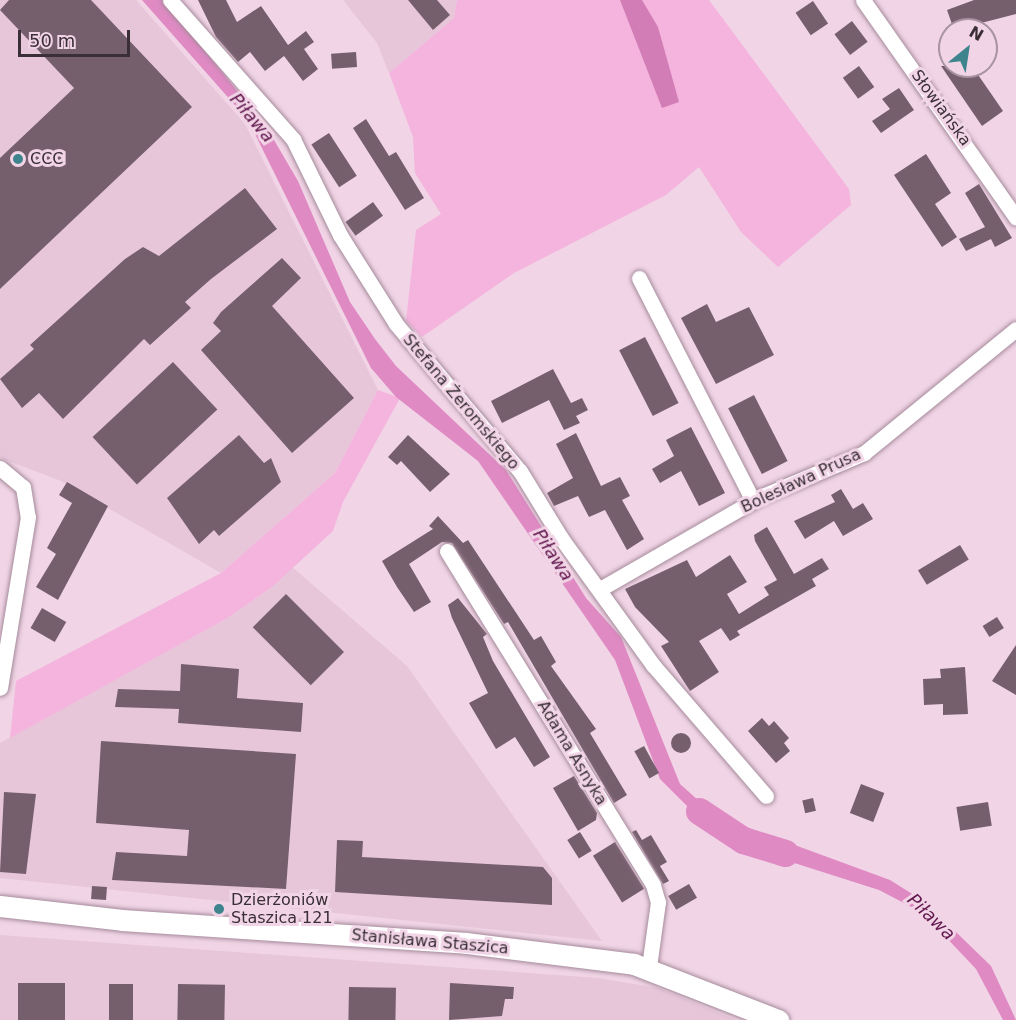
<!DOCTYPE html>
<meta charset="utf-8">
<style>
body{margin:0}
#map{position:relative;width:1016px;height:1020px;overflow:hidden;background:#f1d5e6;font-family:"DejaVu Sans",sans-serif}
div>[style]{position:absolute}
.built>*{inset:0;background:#e7c6da}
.green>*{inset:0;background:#f4b4dd}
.forest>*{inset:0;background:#d27db5}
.water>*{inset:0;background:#df8ac3}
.river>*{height:27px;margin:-13.5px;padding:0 13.5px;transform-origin:13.5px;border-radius:13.5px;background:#df8ac3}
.building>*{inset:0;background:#765f6d;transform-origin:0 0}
.round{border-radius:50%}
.roads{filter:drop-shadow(0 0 2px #a58b9b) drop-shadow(0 0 2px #a58b9b)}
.street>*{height:15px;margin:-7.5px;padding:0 7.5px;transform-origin:7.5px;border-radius:7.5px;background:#fff}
.secondary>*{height:21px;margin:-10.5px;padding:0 10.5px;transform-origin:10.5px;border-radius:10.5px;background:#fff}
.dots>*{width:16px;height:16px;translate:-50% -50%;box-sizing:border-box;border:3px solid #f1d5e6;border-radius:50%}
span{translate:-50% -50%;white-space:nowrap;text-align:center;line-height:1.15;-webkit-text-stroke:6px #f1d5e6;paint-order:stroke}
.street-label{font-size:16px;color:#3a2f36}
.poi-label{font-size:16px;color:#3a2f36}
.left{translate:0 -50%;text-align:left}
.water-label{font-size:18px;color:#61164d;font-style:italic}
.north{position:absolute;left:938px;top:18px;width:60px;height:60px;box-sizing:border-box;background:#f1d5e6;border:2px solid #a893a0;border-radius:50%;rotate:30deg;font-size:16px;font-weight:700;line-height:24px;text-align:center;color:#3a2f36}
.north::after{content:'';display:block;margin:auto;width:21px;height:27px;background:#3d848d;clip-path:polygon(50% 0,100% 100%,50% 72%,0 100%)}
.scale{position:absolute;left:18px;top:30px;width:112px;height:27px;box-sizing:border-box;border:3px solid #3a2f36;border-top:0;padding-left:8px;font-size:18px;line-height:21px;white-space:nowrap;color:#3a2f36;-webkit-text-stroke:4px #f1d5e6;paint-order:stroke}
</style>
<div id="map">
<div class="built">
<div style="clip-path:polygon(0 0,136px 0,245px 124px,378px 390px,335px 473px,221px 573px,61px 481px,0 458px)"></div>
<div style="clip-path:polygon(343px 0,457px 0,454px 18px,389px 73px,377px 43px)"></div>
<div style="clip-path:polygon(291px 566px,407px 666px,602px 941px,0 878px,0 743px,226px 619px,272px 587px)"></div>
<div style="clip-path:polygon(0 935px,599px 978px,658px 988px,736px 1020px,0 1020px)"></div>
</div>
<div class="green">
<div style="clip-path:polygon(457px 0,709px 0,849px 189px,851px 205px,778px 267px,741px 232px,699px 167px,666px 195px,514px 273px,422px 337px,406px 321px,416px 230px,441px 214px,415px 173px,413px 137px,389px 73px,454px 18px)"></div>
<div style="clip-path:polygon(378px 390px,400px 398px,343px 502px,333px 531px,272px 587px,226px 619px,10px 738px,16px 681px,221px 573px,335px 473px)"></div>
</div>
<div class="forest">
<div style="clip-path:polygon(620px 0,642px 0,658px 27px,679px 102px,662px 108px)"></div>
</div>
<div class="water">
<div style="clip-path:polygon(142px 0,164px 0,267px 128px,298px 181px,350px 302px,375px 339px,396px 366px,506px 470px,586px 598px,621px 637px,680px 784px,716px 816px,890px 880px,925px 902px,991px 966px,1016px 1020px,1003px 1020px,976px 969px,923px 913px,879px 890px,785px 860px,699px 818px,660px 779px,615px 660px,478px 461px,396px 397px,371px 368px,248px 120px)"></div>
</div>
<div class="river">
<div style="left:699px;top:811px;width:53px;rotate:33.4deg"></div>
<div style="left:743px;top:840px;width:44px;rotate:17.2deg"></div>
</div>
<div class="building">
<div style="clip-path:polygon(9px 0,91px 0,192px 107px,0 289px,0 158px,74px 88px,0 10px)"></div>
<div style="clip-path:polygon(198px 0,226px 0,237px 22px,261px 6px,288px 45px,306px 31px,314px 42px,304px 49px,318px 69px,303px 81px,284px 56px,265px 71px,250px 52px,238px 62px,216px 37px)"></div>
<div style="clip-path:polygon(408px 0,437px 0,450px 15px,433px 30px)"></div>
<div style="clip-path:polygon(974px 0,1016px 0,1016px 14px,954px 30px,947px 10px)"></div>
<div style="left:813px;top:1px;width:27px;height:21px;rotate:56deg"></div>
<div style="left:852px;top:21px;width:26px;height:22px;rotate:53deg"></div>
<div style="left:356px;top:52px;width:15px;height:25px;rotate:86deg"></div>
<div style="left:859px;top:66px;width:26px;height:20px;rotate:54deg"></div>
<div style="clip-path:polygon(941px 66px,972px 66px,1003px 111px,982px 126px)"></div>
<div style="clip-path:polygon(899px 88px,914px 110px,881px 133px,872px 121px,890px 109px,882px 99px)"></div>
<div style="clip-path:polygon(366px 119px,389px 156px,396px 152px,424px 198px,405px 210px,353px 128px)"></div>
<div style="left:329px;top:133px;width:51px;height:21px;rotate:57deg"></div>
<div style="clip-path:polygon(926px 154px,951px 193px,935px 204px,957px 237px,942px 247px,894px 175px)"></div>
<div style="clip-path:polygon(979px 184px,1012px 238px,995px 247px,991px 239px,966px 251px,959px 239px,985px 227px,965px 193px)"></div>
<div style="clip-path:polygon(245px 188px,277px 229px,211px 279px,185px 302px,191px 308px,150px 345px,144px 339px,63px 419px,39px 393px,22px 408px,0 379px,34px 349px,30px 345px,125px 259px,143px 247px,159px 256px)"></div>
<div style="left:373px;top:202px;width:17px;height:34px;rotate:54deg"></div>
<div style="clip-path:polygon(282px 258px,301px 278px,272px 306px,354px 398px,292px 453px,201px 350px,221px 331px,213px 323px,221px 312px)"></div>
<div style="clip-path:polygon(707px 304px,716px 322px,749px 307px,774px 355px,716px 384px,681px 318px)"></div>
<div style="left:645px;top:337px;width:74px;height:29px;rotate:63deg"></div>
<div style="left:173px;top:362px;width:65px;height:110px;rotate:47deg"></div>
<div style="clip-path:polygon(553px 369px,571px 403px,582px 398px,588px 410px,576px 416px,580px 423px,564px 430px,549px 400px,502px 423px,491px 401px)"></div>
<div style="left:754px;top:395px;width:74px;height:29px;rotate:63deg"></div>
<div style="clip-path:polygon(691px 427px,725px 493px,699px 506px,681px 471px,660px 483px,652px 469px,674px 456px,666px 440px)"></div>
<div style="clip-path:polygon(576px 433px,601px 486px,620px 477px,630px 496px,622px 500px,644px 539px,627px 550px,605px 510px,589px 517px,578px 496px,554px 506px,547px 493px,573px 478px,556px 444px)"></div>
<div style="clip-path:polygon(239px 435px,264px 463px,271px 458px,281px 482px,219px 536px,214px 530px,199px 544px,167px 498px)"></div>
<div style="clip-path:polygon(408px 435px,450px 474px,430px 492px,401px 461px,397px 465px,388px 457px)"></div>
<div style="clip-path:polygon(67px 482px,108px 506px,58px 600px,36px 587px,56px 554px,47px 548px,72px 503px,59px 495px)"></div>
<div style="clip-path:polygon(841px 489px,853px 509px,863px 503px,873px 519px,843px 536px,834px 521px,805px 539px,794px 521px,835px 502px,831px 495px)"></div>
<div style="clip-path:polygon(438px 516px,463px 543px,468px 540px,534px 640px,541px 636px,556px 662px,551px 666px,596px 729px,590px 733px,627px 795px,614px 803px,508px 622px,504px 624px,452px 543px,442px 542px,409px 564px,431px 602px,414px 612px,397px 587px,382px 561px,433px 529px,429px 526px)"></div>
<div style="clip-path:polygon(767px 527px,794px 574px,822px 558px,829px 569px,812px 579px,816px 586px,737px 631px,740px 635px,730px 641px,721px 628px,699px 641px,719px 672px,690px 691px,661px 646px,669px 642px,635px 607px,625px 589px,687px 560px,696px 577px,730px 555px,747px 582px,727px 594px,739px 614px,769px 595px,764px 587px,777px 580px,755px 541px,754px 535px)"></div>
<div style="left:960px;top:545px;width:17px;height:49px;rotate:59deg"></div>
<div style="left:286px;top:594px;width:82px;height:47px;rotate:45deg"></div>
<div style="clip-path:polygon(458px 598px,487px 634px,483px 637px,493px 661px,550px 757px,534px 767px,515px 737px,496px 749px,469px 703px,488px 693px,452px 618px,448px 605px)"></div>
<div style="left:42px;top:608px;width:28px;height:23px;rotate:30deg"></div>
<div style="left:997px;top:617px;width:13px;height:17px;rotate:58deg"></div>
<div style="clip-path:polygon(1016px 645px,1016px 695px,992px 681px)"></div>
<div style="clip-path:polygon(181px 664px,239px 669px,237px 698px,303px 703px,301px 732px,178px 723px,179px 709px,115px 707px,118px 689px,180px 691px)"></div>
<div style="clip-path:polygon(965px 667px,968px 714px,943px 715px,943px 704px,924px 705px,923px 679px,941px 678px,940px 669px)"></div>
<div style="clip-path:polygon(762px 718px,769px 726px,774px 721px,789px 738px,784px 743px,790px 751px,776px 763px,748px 731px)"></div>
<div class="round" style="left:671px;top:733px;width:20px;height:20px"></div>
<div style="clip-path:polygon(101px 741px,296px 754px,286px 889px,112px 880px,116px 852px,187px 856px,189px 830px,96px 823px)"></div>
<div style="left:644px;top:746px;width:31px;height:11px;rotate:61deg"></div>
<div style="clip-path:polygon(574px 776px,597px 813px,596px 820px,578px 831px,553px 788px)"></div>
<div style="left:861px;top:784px;width:25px;height:31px;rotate:21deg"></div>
<div style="clip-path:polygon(4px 792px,36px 794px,26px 874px,0 872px)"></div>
<div style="left:813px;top:798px;width:13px;height:11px;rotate:77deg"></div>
<div style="left:988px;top:802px;width:24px;height:32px;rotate:81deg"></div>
<div style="clip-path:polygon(636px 830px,642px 840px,651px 835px,667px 862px,660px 866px,669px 881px,663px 884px,632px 832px)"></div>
<div style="left:580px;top:832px;width:22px;height:15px;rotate:58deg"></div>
<div style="clip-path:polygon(337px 840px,363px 841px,362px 857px,543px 867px,552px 878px,552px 905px,335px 892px)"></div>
<div style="left:615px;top:842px;width:55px;height:26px;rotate:58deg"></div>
<div style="left:689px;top:884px;width:16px;height:24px;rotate:60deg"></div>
<div style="left:92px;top:886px;width:15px;height:13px;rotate:4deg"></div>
<div style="left:18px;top:983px;width:47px;height:37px"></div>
<div style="clip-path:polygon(450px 983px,514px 987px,513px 999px,505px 999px,502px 1016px,449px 1020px)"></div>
<div style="left:109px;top:984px;width:24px;height:36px"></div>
<div style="left:178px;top:984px;width:47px;height:36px;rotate:1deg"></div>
<div style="left:349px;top:987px;width:47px;height:33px;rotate:1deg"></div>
</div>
<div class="roads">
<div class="street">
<div style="left:170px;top:0;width:186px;rotate:48.5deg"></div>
<div style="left:293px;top:139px;width:107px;rotate:63.9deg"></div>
<div style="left:340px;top:235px;width:105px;rotate:57.8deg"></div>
<div style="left:396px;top:324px;width:192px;rotate:49.9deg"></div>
<div style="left:520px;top:471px;width:79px;rotate:58.5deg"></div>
<div style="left:561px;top:538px;width:157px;rotate:54.1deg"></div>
<div style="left:653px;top:665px;width:173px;rotate:49.2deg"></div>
<div style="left:863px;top:0;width:266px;rotate:54.9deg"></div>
<div style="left:639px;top:278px;width:250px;rotate:62.9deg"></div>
<div style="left:0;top:468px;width:30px;rotate:40deg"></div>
<div style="left:23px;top:487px;width:30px;rotate:81deg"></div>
<div style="left:28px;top:517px;width:173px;rotate:99.3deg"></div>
<div style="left:447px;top:551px;width:392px;rotate:58.3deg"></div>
<div style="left:653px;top:885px;width:18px;rotate:74deg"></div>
<div style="left:658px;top:902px;width:66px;rotate:97.9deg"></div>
<div style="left:600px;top:589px;width:185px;rotate:-29.9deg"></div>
<div style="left:760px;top:497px;width:113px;rotate:-22.9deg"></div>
<div style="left:864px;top:453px;width:196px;rotate:-39.2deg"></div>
</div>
<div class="secondary">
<div style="left:0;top:906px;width:123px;rotate:6.5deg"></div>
<div style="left:122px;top:920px;width:345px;rotate:3.8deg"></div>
<div style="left:466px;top:943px;width:169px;rotate:7.1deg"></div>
<div style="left:634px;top:964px;width:155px;rotate:21.3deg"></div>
</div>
</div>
<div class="dots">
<div style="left:18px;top:159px;background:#3d848d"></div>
<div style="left:219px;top:909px;background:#3d848d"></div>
</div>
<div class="street-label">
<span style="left:941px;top:108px;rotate:54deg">Słowiańska</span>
<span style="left:461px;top:402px;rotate:50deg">Stefana Żeromskiego</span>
<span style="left:801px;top:481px;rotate:-25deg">Bolesława Prusa</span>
<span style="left:572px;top:753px;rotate:59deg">Adama Asnyka</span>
<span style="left:430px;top:942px;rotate:5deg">Stanisława Staszica</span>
</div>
<div class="poi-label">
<span class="left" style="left:30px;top:159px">CCC</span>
<span class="left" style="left:231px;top:909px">Dzierżoniów<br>Staszica 121</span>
</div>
<div class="water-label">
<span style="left:252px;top:118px;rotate:50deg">Piława</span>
<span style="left:553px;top:555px;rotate:57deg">Piława</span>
<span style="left:931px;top:917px;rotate:44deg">Piława</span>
</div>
<div class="north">N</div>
<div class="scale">50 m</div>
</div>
